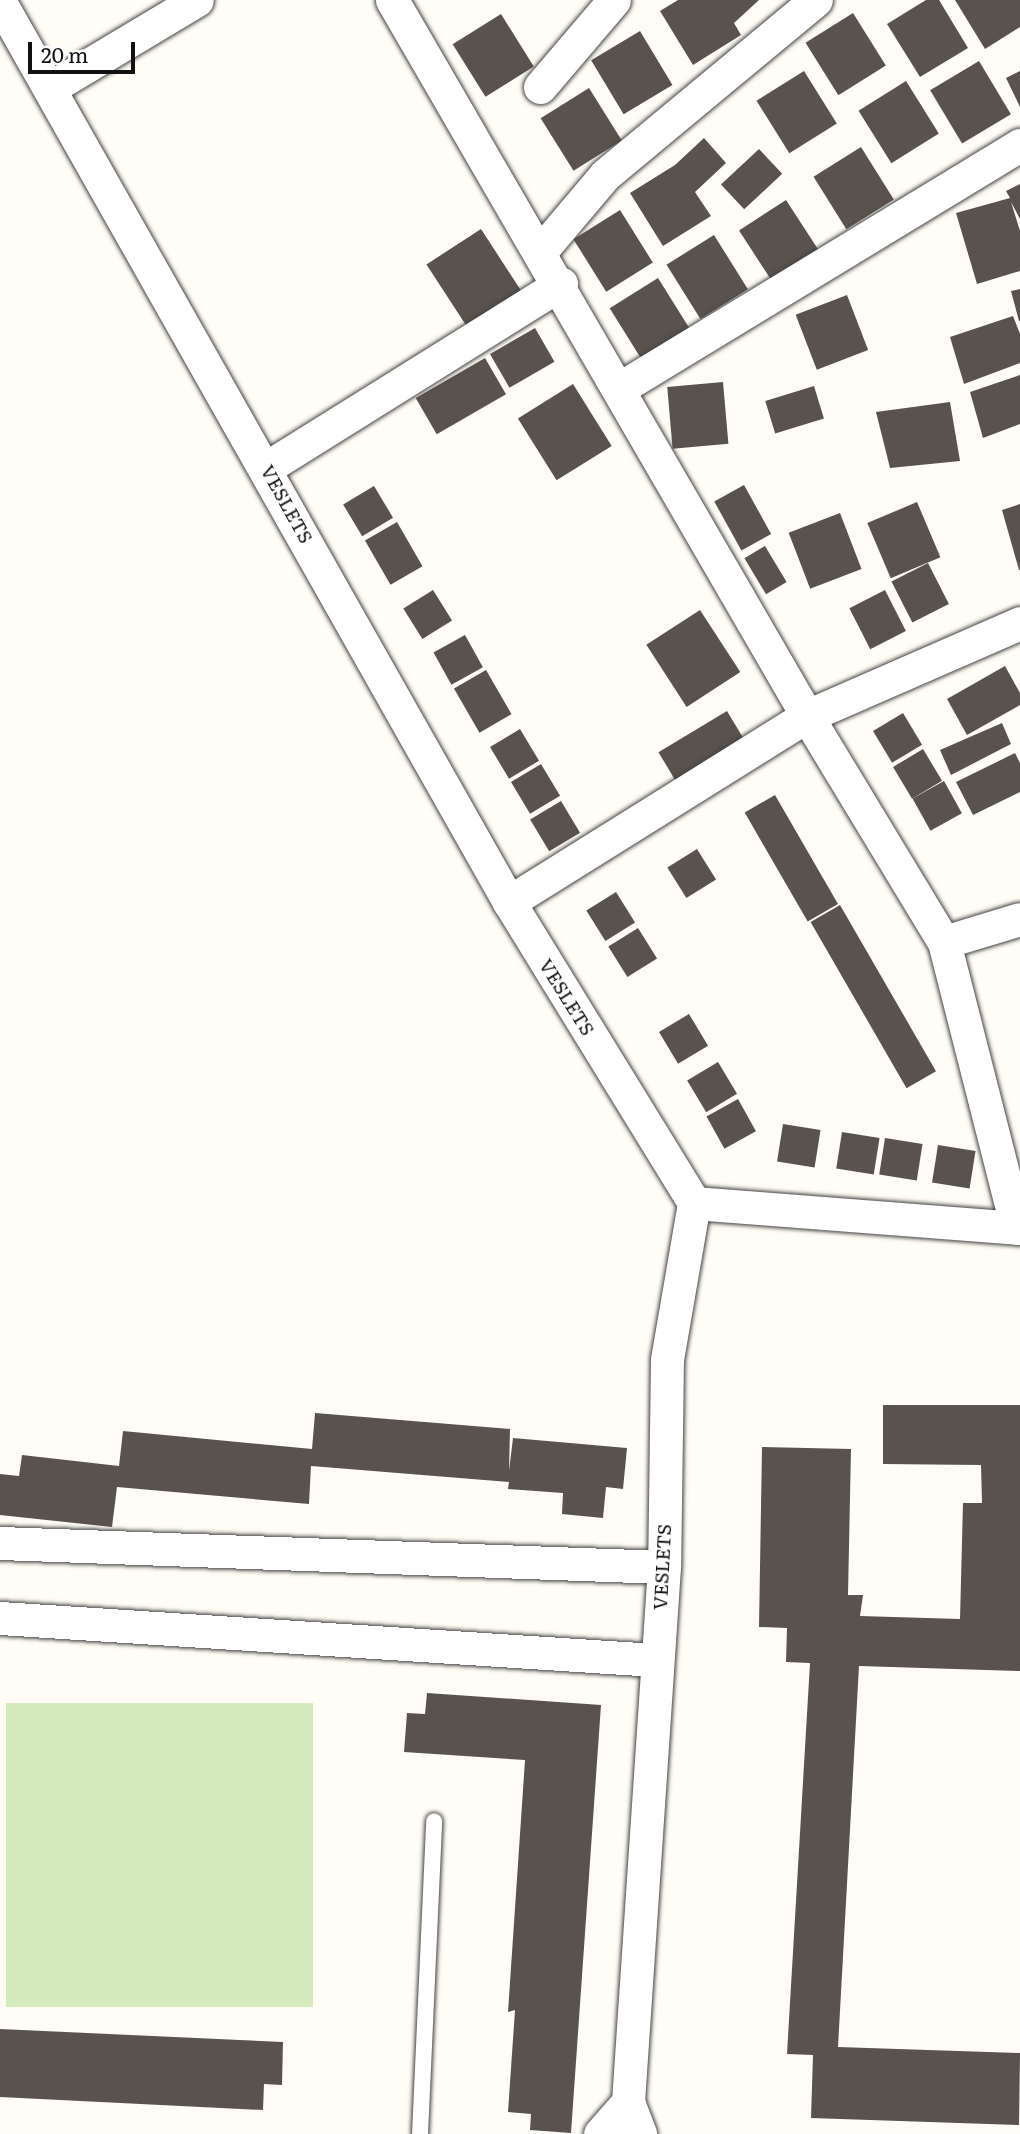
<!DOCTYPE html>
<style>
body{margin:0}
#map{position:relative;width:1020px;height:2134px;overflow:hidden;background:#fffdf5;font-family:Literata,serif}
div>[style]{position:absolute}
.green>*{inset:0;background:#d5ebbd;transform-origin:0 0}
.building>*{inset:0;background:#5a524d;transform-origin:0 0}
.roads{filter:drop-shadow(0 0 2px #444) drop-shadow(0 0 2px #444)}
.service>*{height:16px;margin:-8px;padding:0 8px;transform-origin:8px;border-radius:8px;background:#fff}
.minor>*{height:33px;margin:-16.5px;padding:0 16.5px;transform-origin:16.5px;border-radius:16.5px;background:#fff}
span{translate:-50% -50%;white-space:nowrap;text-align:center;line-height:1.15;-webkit-text-stroke:7px #fff;paint-order:stroke}
.street-label{font-size:19px;color:#111}
.scale{position:absolute;left:28px;top:42px;width:107px;height:32px;box-sizing:border-box;border:4px solid #111;border-top:0;padding-left:9px;font-size:21px;line-height:24px;white-space:nowrap;color:#111;-webkit-text-stroke:5px #fff;paint-order:stroke}
</style>
<div id="map">
<div class="green">
<div style="left:6px;top:1703px;width:307px;height:304px"></div>
</div>
<div class="building">
<div style="clip-path:polygon(678px 0,759px 0,734px 23px,741px 35px,693px 65px,660px 11px)"></div>
<div style="clip-path:polygon(926px 0,939px 0,968px 48px,920px 77px,887px 24px)"></div>
<div style="clip-path:polygon(955px 0,1020px 0,1020px 27px,985px 49px)"></div>
<div style="left:853px;top:13px;width:62px;height:56px;rotate:58deg"></div>
<div style="left:501px;top:14px;width:62px;height:57px;rotate:58deg"></div>
<div style="left:640px;top:31px;width:63px;height:57px;rotate:59deg"></div>
<div style="left:979px;top:61px;width:62px;height:57px;rotate:59deg"></div>
<div style="left:804px;top:71px;width:62px;height:56px;rotate:58deg"></div>
<div style="clip-path:polygon(1020px 71px,1020px 107px,1006px 78px)"></div>
<div style="left:906px;top:81px;width:62px;height:56px;rotate:58deg"></div>
<div style="left:589px;top:88px;width:62px;height:57px;rotate:58deg"></div>
<div style="clip-path:polygon(704px 138px,726px 163px,695px 192px,711px 216px,663px 246px,630px 193px,675px 165px)"></div>
<div style="left:861px;top:147px;width:62px;height:56px;rotate:58deg"></div>
<div style="left:759px;top:149px;width:34px;height:52px;rotate:47deg"></div>
<div style="clip-path:polygon(1020px 184px,1020px 219px,1011px 202px,1020px 231px,1020px 271px,977px 284px,956px 213px,1010px 198px,1006px 191px)"></div>
<div style="left:786px;top:200px;width:63px;height:56px;rotate:57deg"></div>
<div style="left:620px;top:210px;width:62px;height:55px;rotate:58deg"></div>
<div style="left:481px;top:229px;width:74px;height:65px;rotate:57deg"></div>
<div style="left:714px;top:235px;width:64px;height:56px;rotate:58deg"></div>
<div style="left:658px;top:278px;width:62px;height:57px;rotate:58deg"></div>
<div style="clip-path:polygon(1020px 289px,1020px 321px,1019px 321px,1011px 291px)"></div>
<div style="left:847px;top:295px;width:59px;height:55px;rotate:69deg"></div>
<div style="clip-path:polygon(1013px 316px,1020px 334px,1020px 363px,964px 384px,950px 337px)"></div>
<div style="left:535px;top:328px;width:39px;height:52px;rotate:60deg"></div>
<div style="left:485px;top:358px;width:42px;height:80px;rotate:60deg"></div>
<div style="clip-path:polygon(1020px 375px,1020px 424px,983px 438px,970px 392px)"></div>
<div style="left:723px;top:382px;width:62px;height:56px;rotate:85deg"></div>
<div style="left:573px;top:384px;width:73px;height:65px;rotate:58deg"></div>
<div style="left:814px;top:386px;width:34px;height:51px;rotate:73deg"></div>
<div style="clip-path:polygon(950px 402px,960px 461px,890px 468px,876px 412px)"></div>
<div style="left:744px;top:485px;width:56px;height:34px;rotate:61deg"></div>
<div style="left:374px;top:486px;width:37px;height:36px;rotate:59deg"></div>
<div style="left:917px;top:502px;width:60px;height:54px;rotate:67deg"></div>
<div style="clip-path:polygon(1020px 504px,1020px 570px,1019px 570px,1002px 510px)"></div>
<div style="left:840px;top:513px;width:60px;height:55px;rotate:69deg"></div>
<div style="left:397px;top:522px;width:51px;height:37px;rotate:60deg"></div>
<div style="left:765px;top:546px;width:42px;height:24px;rotate:59deg"></div>
<div style="left:928px;top:563px;width:46px;height:41px;rotate:63deg"></div>
<div style="left:433px;top:590px;width:36px;height:35px;rotate:58deg"></div>
<div style="left:885px;top:590px;width:46px;height:40px;rotate:63deg"></div>
<div style="left:700px;top:610px;width:74px;height:64px;rotate:57deg"></div>
<div style="left:465px;top:635px;width:37px;height:36px;rotate:61deg"></div>
<div style="clip-path:polygon(1005px 666px,1020px 693px,1020px 705px,967px 735px,947px 699px)"></div>
<div style="left:486px;top:670px;width:51px;height:37px;rotate:60deg"></div>
<div style="left:727px;top:711px;width:42px;height:80px;rotate:59deg"></div>
<div style="left:903px;top:713px;width:37px;height:35px;rotate:59deg"></div>
<div style="clip-path:polygon(1002px 723px,1011px 744px,951px 775px,940px 750px)"></div>
<div style="left:520px;top:729px;width:37px;height:35px;rotate:59deg"></div>
<div style="left:923px;top:749px;width:37px;height:35px;rotate:59deg"></div>
<div style="clip-path:polygon(1015px 753px,1020px 763px,1020px 792px,973px 815px,956px 782px)"></div>
<div style="left:541px;top:764px;width:37px;height:35px;rotate:59deg"></div>
<div style="left:944px;top:781px;width:37px;height:36px;rotate:61deg"></div>
<div style="left:775px;top:795px;width:126px;height:35px;rotate:60deg"></div>
<div style="left:561px;top:801px;width:37px;height:36px;rotate:59deg"></div>
<div style="left:697px;top:849px;width:36px;height:35px;rotate:58deg"></div>
<div style="left:616px;top:892px;width:36px;height:35px;rotate:58deg"></div>
<div style="left:840px;top:905px;width:192px;height:34px;rotate:60deg"></div>
<div style="left:638px;top:928px;width:36px;height:35px;rotate:58deg"></div>
<div style="left:689px;top:1014px;width:37px;height:35px;rotate:59deg"></div>
<div style="left:718px;top:1062px;width:37px;height:36px;rotate:59deg"></div>
<div style="left:738px;top:1099px;width:37px;height:36px;rotate:61deg"></div>
<div style="left:783px;top:1124px;width:38px;height:38px;rotate:9deg"></div>
<div style="left:842px;top:1132px;width:38px;height:37px;rotate:9deg"></div>
<div style="left:885px;top:1138px;width:38px;height:37px;rotate:9deg"></div>
<div style="left:938px;top:1145px;width:38px;height:38px;rotate:9deg"></div>
<div style="clip-path:polygon(883px 1405px,1020px 1405px,1020px 1671px,859px 1666px,838px 2047px,1020px 2053px,1019px 2125px,811px 2118px,813px 2055px,787px 2054px,810px 1663px,786px 1662px,787px 1628px,759px 1627px,762px 1447px,851px 1449px,848px 1595px,863px 1595px,860px 1616px,960px 1619px,963px 1503px,982px 1503px,981px 1465px,883px 1464px)"></div>
<div style="clip-path:polygon(315px 1413px,510px 1429px,509px 1471px,513px 1438px,627px 1448px,623px 1489px,606px 1487px,603px 1518px,562px 1514px,563px 1493px,508px 1489px,509px 1482px,311px 1466px,309px 1504px,117px 1487px,112px 1527px,0 1515px,0 1474px,19px 1476px,22px 1455px,119px 1466px,123px 1431px,312px 1449px)"></div>
<div style="clip-path:polygon(427px 1693px,601px 1705px,571px 2133px,530px 2130px,531px 2114px,508px 2112px,515px 2010px,508px 2012px,525px 1760px,404px 1752px,407px 1713px,425px 1714px)"></div>
<div style="clip-path:polygon(0 2029px,283px 2042px,282px 2085px,264px 2084px,263px 2110px,0 2097px)"></div>
</div>
<div class="roads">
<div class="service">
<div style="left:420px;top:2134px;width:313px;rotate:-87.4deg"></div>
</div>
<div class="minor">
<div style="left:392px;top:0;width:828px;rotate:59.9deg"></div>
<div style="left:807px;top:716px;width:264px;rotate:58.8deg"></div>
<div style="left:944px;top:942px;width:295px;rotate:75.7deg"></div>
<div style="left:0;top:2px;width:1034px;rotate:60.51deg"></div>
<div style="left:509px;top:902px;width:353px;rotate:58.4deg"></div>
<div style="left:694px;top:1203px;width:159px;rotate:99.8deg"></div>
<div style="left:667px;top:1360px;width:207px;rotate:90.8deg"></div>
<div style="left:664px;top:1567px;width:536px;rotate:93.85deg"></div>
<div style="left:628px;top:2102px;width:34px;rotate:69deg"></div>
<div style="left:540px;top:87px;width:114px;rotate:-49.6deg"></div>
<div style="left:50px;top:88px;width:171px;rotate:-30.9deg"></div>
<div style="left:540px;top:252px;width:101px;rotate:-49.8deg"></div>
<div style="left:605px;top:175px;width:274px;rotate:-39.7deg"></div>
<div style="left:620px;top:388px;width:468px;rotate:-31.3deg"></div>
<div style="left:266px;top:468px;width:348px;rotate:-32deg"></div>
<div style="left:509px;top:902px;width:351px;rotate:-32deg"></div>
<div style="left:807px;top:716px;width:232px;rotate:-23.6deg"></div>
<div style="left:944px;top:942px;width:79px;rotate:-16.8deg"></div>
<div style="left:694px;top:1203px;width:327px;rotate:4.4deg"></div>
<div style="left:0;top:1543px;width:664px;rotate:2.07deg"></div>
<div style="left:0;top:1618px;width:656px;rotate:3.67deg"></div>
<div style="left:600px;top:2134px;width:43px;rotate:-48.8deg"></div>
</div>
</div>
<div class="street-label">
<span style="left:287px;top:504px;rotate:61deg">VESLETS</span>
<span style="left:567px;top:997px;rotate:58deg">VESLETS</span>
<span style="left:662px;top:1567px;rotate:-87deg">VESLETS</span>
</div>
<div class="scale">20 m</div>
</div>
